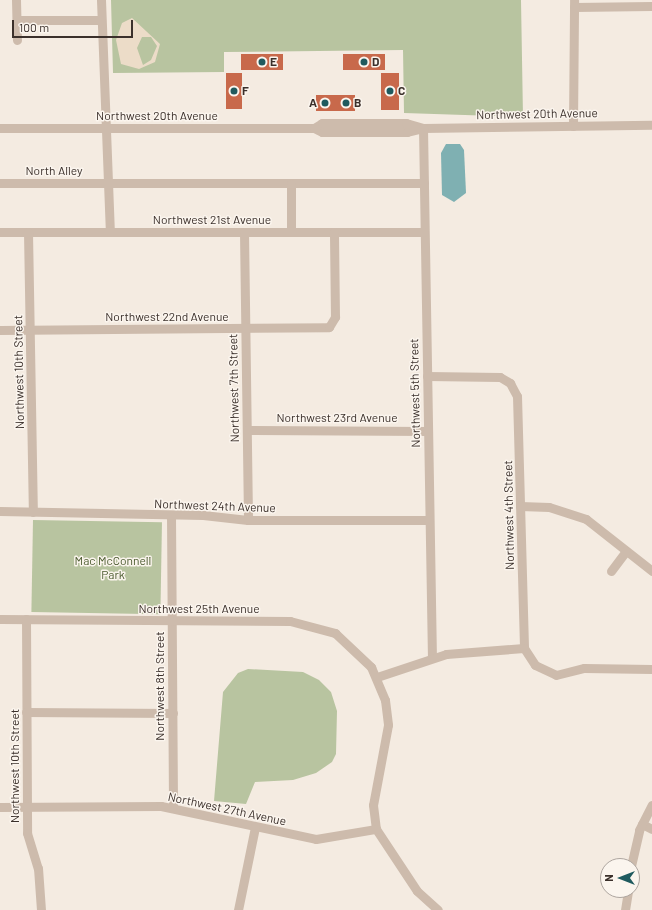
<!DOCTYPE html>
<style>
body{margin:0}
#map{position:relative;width:652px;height:910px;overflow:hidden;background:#f4ebe1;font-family:Barlow,sans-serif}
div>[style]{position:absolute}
.green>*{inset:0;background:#b8c4a0;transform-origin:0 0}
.plaza>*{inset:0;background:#ecdcc8}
.water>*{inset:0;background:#7fb0b2}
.building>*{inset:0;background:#c8694b;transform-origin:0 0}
.minor>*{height:9px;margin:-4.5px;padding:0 4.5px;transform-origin:4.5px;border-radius:4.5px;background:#cdbbac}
.dots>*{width:11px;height:11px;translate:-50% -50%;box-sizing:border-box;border:2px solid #fbf5ee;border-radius:50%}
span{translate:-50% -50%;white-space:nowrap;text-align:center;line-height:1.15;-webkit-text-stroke:3px #fbf5ee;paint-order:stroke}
.poi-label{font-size:12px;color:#3b302b;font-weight:700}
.left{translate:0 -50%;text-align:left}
.right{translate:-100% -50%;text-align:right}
.street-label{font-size:12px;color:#3b302b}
.park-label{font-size:12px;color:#4a5a2e}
.north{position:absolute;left:600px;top:858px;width:40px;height:40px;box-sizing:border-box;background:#fbf5ee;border:1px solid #aea6a0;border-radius:50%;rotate:270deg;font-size:11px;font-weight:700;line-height:16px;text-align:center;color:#3b302b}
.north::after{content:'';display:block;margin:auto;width:14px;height:18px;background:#1f5a5e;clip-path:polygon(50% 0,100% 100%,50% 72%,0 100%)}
.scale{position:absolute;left:12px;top:20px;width:121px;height:18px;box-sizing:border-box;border:2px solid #3b302b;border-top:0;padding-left:5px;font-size:12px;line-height:14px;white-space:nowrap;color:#3b302b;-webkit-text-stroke:3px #fbf5ee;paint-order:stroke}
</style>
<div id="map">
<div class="green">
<div style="clip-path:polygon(111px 0,521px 0,523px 117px,404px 113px,403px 50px,224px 52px,224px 72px,113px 73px)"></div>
<div style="left:33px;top:520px;width:129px;height:92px;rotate:1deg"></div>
<div style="clip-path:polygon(248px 669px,303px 672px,319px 680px,331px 692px,337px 711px,336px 754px,332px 762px,316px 773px,293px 780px,255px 782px,246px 804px,214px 801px,223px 692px,238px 673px)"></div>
</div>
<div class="plaza">
<div style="clip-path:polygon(evenodd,132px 18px,160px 44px,155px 62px,139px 69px,121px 64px,116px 40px,122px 23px,132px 18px,142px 37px,151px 37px,157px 46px,151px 60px,143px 65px,137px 48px,142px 37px)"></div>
</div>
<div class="water">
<div style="clip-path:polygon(446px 144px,460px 144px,464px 150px,466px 193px,454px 202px,442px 195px,441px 153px)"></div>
</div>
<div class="building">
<div style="left:241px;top:54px;width:42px;height:16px"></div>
<div style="left:343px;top:54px;width:42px;height:16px"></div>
<div style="left:226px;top:73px;width:16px;height:36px"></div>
<div style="left:381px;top:73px;width:18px;height:37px"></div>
<div style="left:316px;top:95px;width:39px;height:16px"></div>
</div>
<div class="minor">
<div style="left:16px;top:0;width:40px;rotate:88.6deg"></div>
<div style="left:101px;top:0;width:232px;rotate:87.8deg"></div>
<div style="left:574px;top:7px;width:78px;rotate:-0.7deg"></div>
<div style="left:17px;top:20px;width:84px"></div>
<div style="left:573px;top:126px;width:126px;rotate:-89.5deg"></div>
<div style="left:0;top:128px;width:314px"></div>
<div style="left:314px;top:128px;width:9px;rotate:27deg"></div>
<div style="left:322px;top:132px;width:85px"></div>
<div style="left:407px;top:132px;width:16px;rotate:-14deg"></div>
<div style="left:423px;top:128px;width:229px;rotate:-0.8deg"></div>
<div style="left:314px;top:128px;width:9px;rotate:-32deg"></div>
<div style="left:322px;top:123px;width:84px"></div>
<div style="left:406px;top:123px;width:18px;rotate:16deg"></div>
<div style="left:423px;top:128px;width:530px;rotate:89.03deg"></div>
<div style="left:0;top:183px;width:424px"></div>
<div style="left:291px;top:184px;width:48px;rotate:90deg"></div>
<div style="left:0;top:232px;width:424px"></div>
<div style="left:28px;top:232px;width:280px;rotate:89deg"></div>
<div style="left:244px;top:232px;width:288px;rotate:89.2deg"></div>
<div style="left:0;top:330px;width:329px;rotate:-0.5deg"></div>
<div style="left:329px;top:327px;width:12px;rotate:-59deg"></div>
<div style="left:335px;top:317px;width:85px;rotate:-90.7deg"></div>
<div style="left:427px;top:376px;width:73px;rotate:0.8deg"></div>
<div style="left:500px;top:377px;width:12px;rotate:31deg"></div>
<div style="left:510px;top:383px;width:15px;rotate:62deg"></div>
<div style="left:517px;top:396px;width:252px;rotate:88.4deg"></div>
<div style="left:247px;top:430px;width:181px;rotate:0.3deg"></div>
<div style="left:520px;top:506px;width:29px;rotate:2deg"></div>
<div style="left:549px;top:507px;width:39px;rotate:18deg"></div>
<div style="left:586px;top:519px;width:84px;rotate:38.2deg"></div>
<div style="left:0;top:511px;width:203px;rotate:1.1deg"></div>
<div style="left:203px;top:515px;width:45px;rotate:6.3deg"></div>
<div style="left:248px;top:520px;width:181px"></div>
<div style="left:171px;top:516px;width:292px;rotate:89.6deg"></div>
<div style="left:611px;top:571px;width:25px;rotate:-53deg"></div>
<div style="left:0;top:619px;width:290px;rotate:0.4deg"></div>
<div style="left:290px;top:621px;width:47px;rotate:14.9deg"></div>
<div style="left:335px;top:633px;width:50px;rotate:43.4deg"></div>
<div style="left:371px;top:667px;width:36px;rotate:67deg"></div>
<div style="left:385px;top:700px;width:25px;rotate:83deg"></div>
<div style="left:388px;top:725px;width:81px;rotate:100.6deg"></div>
<div style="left:373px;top:805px;width:24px;rotate:83deg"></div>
<div style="left:376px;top:829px;width:74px;rotate:56.5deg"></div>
<div style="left:417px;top:891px;width:28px;rotate:42deg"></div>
<div style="left:26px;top:619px;width:214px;rotate:89.7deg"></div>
<div style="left:27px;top:833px;width:37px;rotate:73deg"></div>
<div style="left:38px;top:868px;width:42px;rotate:85.9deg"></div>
<div style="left:377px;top:677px;width:73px;rotate:-18.4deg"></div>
<div style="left:446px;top:654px;width:78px;rotate:-4.4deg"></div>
<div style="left:524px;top:648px;width:20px;rotate:57deg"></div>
<div style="left:535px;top:665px;width:23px;rotate:25deg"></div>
<div style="left:556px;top:675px;width:29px;rotate:-14deg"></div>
<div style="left:584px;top:668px;width:68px;rotate:0.8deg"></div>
<div style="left:26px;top:712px;width:147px;rotate:0.4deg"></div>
<div style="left:0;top:807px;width:161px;rotate:-0.4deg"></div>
<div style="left:161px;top:806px;width:158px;rotate:12deg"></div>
<div style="left:316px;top:839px;width:61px;rotate:-9.5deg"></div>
<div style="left:642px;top:824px;width:11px;rotate:27deg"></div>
<div style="left:631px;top:866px;width:37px;rotate:-77deg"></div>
<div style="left:639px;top:830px;width:28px;rotate:-63deg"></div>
<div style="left:238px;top:910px;width:85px;rotate:-78.4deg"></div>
<div style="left:625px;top:910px;width:20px;rotate:-81deg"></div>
</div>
<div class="dots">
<div style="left:262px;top:62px;background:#1f5a5e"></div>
<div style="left:364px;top:62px;background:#1f5a5e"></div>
<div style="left:234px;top:91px;background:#1f5a5e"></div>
<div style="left:390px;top:91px;background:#1f5a5e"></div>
<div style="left:325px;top:103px;background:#1f5a5e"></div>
<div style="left:346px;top:103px;background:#1f5a5e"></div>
</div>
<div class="poi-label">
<span class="left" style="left:270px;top:62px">E</span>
<span class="left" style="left:372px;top:62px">D</span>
<span class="left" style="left:242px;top:91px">F</span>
<span class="left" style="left:398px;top:91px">C</span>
<span class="right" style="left:317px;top:103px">A</span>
<span class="left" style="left:354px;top:103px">B</span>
</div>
<div class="street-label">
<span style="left:537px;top:114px;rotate:-1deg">Northwest 20th Avenue</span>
<span style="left:157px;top:116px">Northwest 20th Avenue</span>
<span style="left:54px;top:171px">North Alley</span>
<span style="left:212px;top:220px">Northwest 21st Avenue</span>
<span style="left:167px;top:317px">Northwest 22nd Avenue</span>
<span style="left:19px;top:372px;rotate:-91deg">Northwest 10th Street</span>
<span style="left:234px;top:388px;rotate:-91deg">Northwest 7th Street</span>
<span style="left:415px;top:393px;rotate:-91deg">Northwest 5th Street</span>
<span style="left:337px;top:418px">Northwest 23rd Avenue</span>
<span style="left:215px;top:506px;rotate:2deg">Northwest 24th Avenue</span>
<span style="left:509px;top:515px;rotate:-91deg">Northwest 4th Street</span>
<span style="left:199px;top:609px">Northwest 25th Avenue</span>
<span style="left:160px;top:686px;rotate:-90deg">Northwest 8th Street</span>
<span style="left:15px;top:766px;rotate:-90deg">Northwest 10th Street</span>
<span style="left:227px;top:809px;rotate:12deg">Northwest 27th Avenue</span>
</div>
<div class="park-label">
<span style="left:113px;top:568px">Mac McConnell<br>Park</span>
</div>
<div class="north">N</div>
<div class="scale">100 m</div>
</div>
